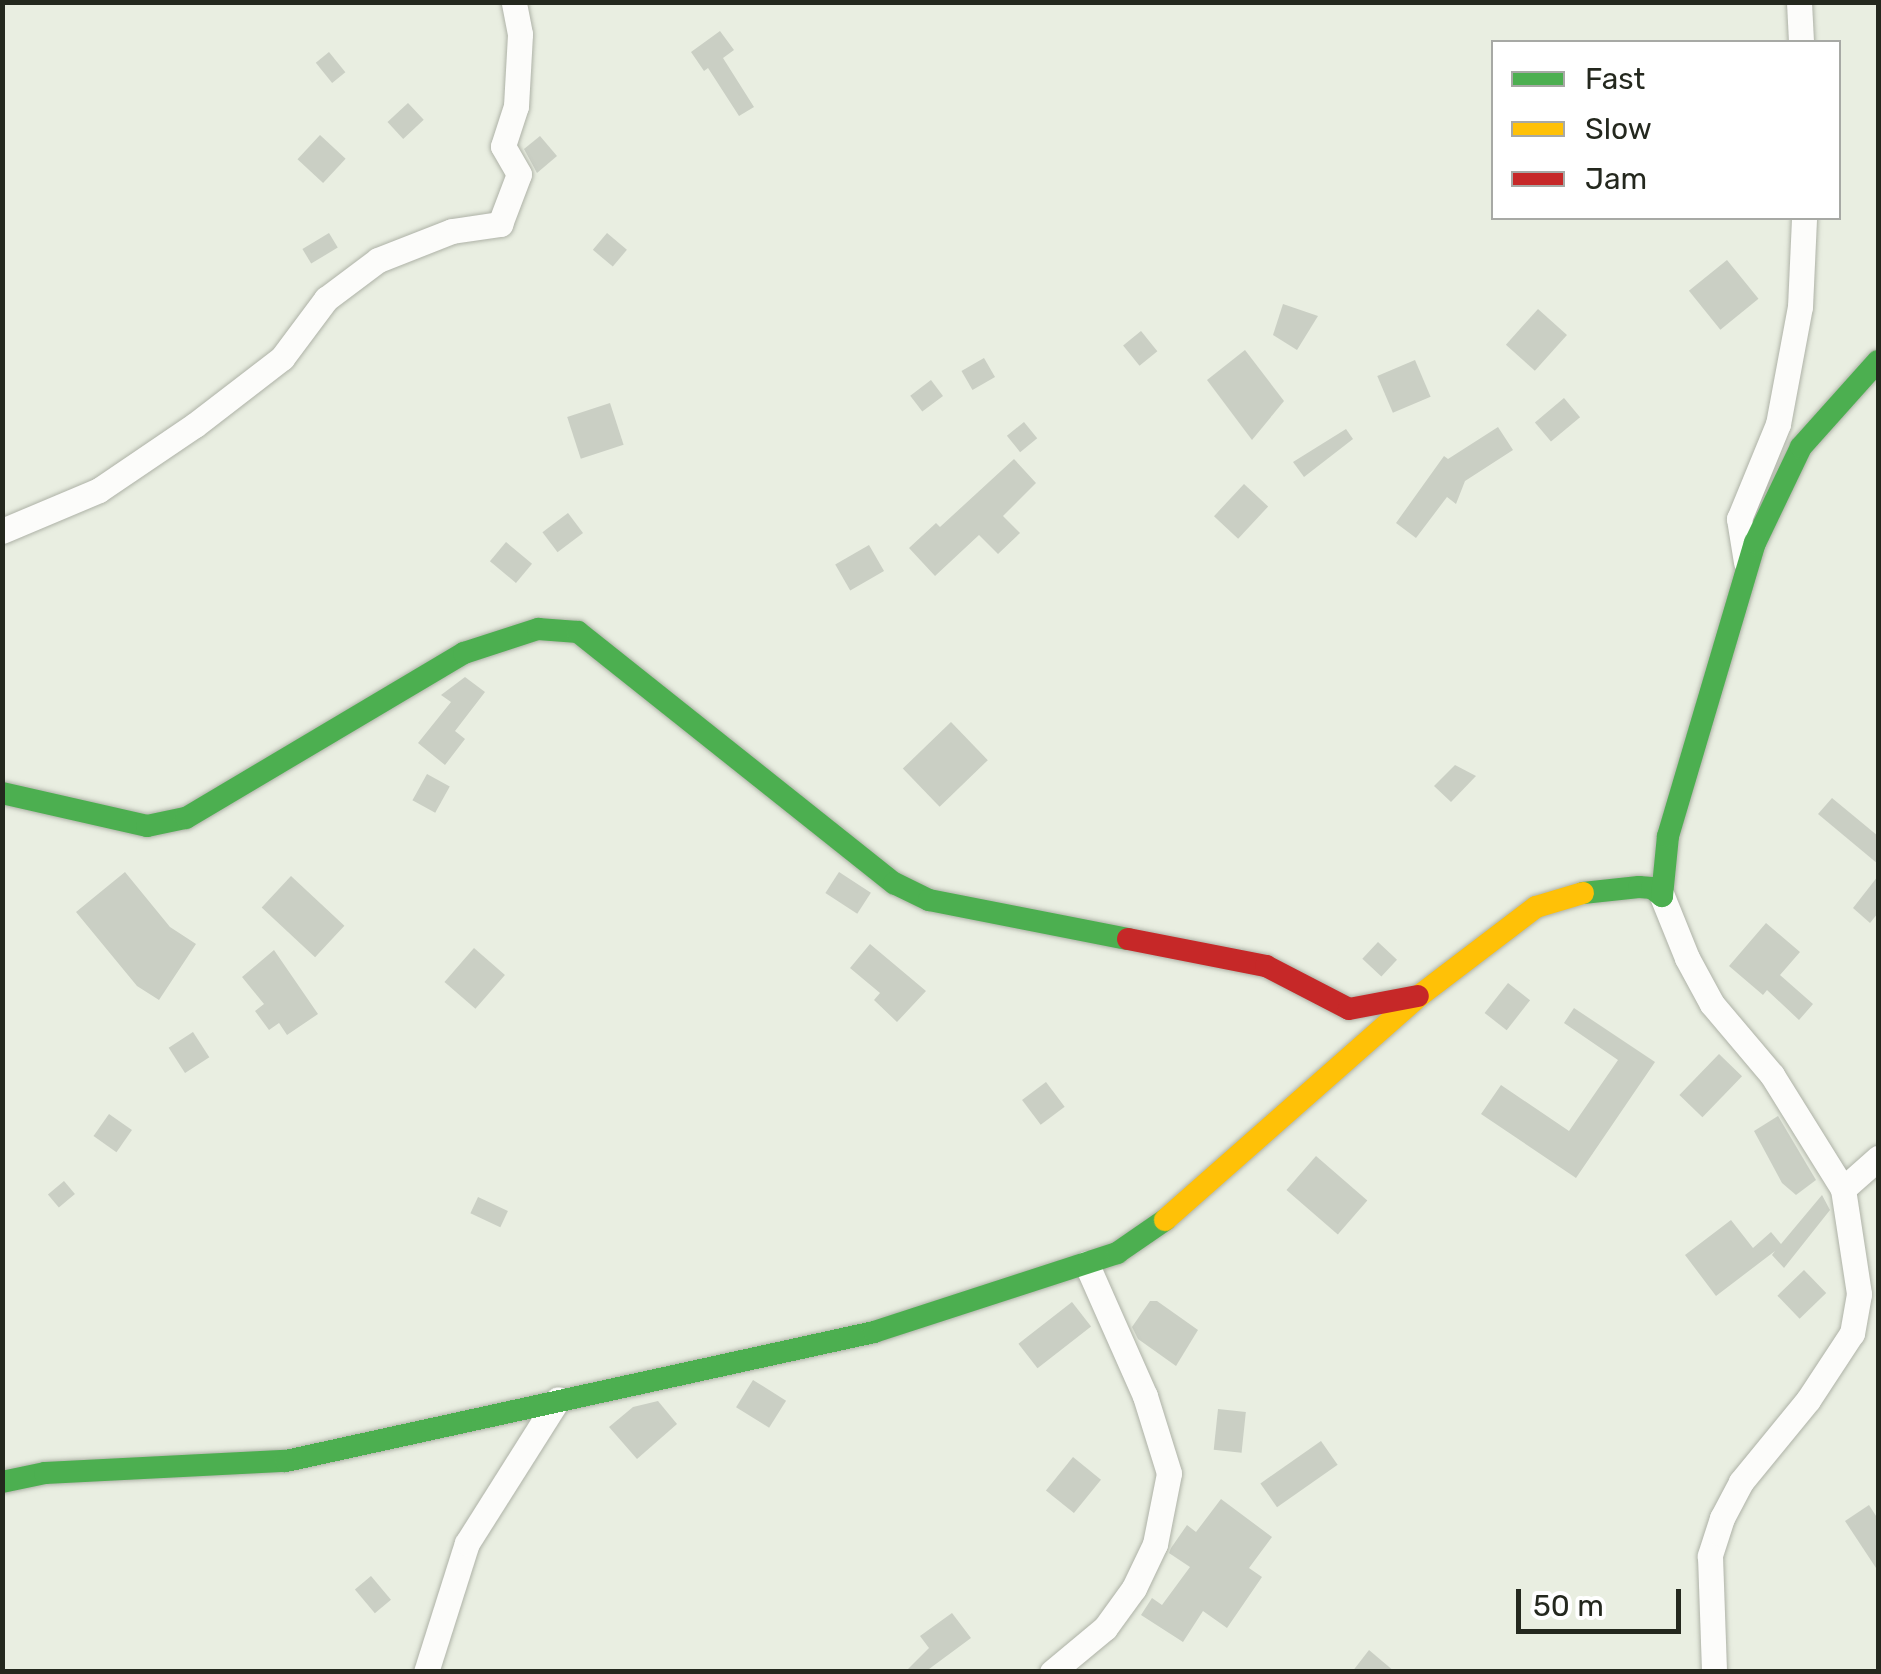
<!DOCTYPE html>
<style>
body{margin:0}
#map{position:relative;width:1881px;height:1674px;overflow:hidden;background:#e9eee1;font-family:Rubik,sans-serif}
div>[style]{position:absolute}
.building>*{inset:0;background:#cacfc4;transform-origin:0 0}
.roads{filter:drop-shadow(0 0 2px #aeb2a7) drop-shadow(0 0 2px #aeb2a7)}
.street>*{height:25px;margin:-12.5px;padding:0 12.5px;transform-origin:12.5px;border-radius:12.5px;background:#fcfcfa}
.fast>*{height:22px;margin:-11px;padding:0 11px;transform-origin:11px;border-radius:11px;background:#4caf50}
.slow>*{height:22px;margin:-11px;padding:0 11px;transform-origin:11px;border-radius:11px;background:#ffc107}
.jam>*{height:22px;margin:-11px;padding:0 11px;transform-origin:11px;border-radius:11px;background:#c62828}
span{translate:-50% -50%;white-space:nowrap;text-align:center;line-height:1.15;-webkit-text-stroke:8px #fff;paint-order:stroke}
.frame{position:absolute;inset:0;border:5px solid #24281e;pointer-events:none}
.legend{position:absolute;left:1491px;top:40px;width:350px;height:180px;box-sizing:border-box;background:#fff;border:2px solid #a7a9a5;margin:0;padding:12px 18px;list-style:none;font-size:30px;color:#24281e}
.legend li{display:flex;align-items:center;gap:20px;height:50px}
.legend b{width:50px;border:2px solid #a7a9a5}
.scale{position:absolute;left:1516px;top:1589px;width:165px;height:45px;box-sizing:border-box;border:5px solid #24281e;border-top:0;padding-left:12px;font-size:30px;line-height:35px;white-space:nowrap;color:#24281e;-webkit-text-stroke:8px #fff;paint-order:stroke}
</style>
<div id="map">
<div class="building">
<div style="clip-path:polygon(720px 31px,734px 50px,723px 58px,754px 107px,739px 116px,708px 68px,704px 71px,691px 52px)"></div>
<div style="left:329px;top:52px;width:26px;height:17px;rotate:51deg"></div>
<div style="left:408px;top:103px;width:23px;height:28px;rotate:47deg"></div>
<div style="left:320px;top:135px;width:35px;height:33px;rotate:43deg"></div>
<div style="clip-path:polygon(540px 136px,557px 156px,537px 173px,524px 149px)"></div>
<div style="left:329px;top:233px;width:17px;height:31px;rotate:59deg"></div>
<div style="left:607px;top:233px;width:26px;height:22px;rotate:40deg"></div>
<div style="left:1727px;top:260px;width:50px;height:49px;rotate:51deg"></div>
<div style="clip-path:polygon(1283px 304px,1318px 316px,1297px 350px,1273px 335px)"></div>
<div style="left:1538px;top:309px;width:39px;height:48px;rotate:42deg"></div>
<div style="left:1141px;top:331px;width:26px;height:23px;rotate:51deg"></div>
<div style="clip-path:polygon(1245px 350px,1284px 401px,1252px 440px,1207px 380px)"></div>
<div style="left:984px;top:358px;width:22px;height:26px;rotate:60deg"></div>
<div style="left:1415px;top:360px;width:40px;height:41px;rotate:67deg"></div>
<div style="left:931px;top:380px;width:20px;height:26px;rotate:53deg"></div>
<div style="left:1564px;top:398px;width:25px;height:38px;rotate:50deg"></div>
<div style="left:610px;top:403px;width:44px;height:45px;rotate:72deg"></div>
<div style="left:1024px;top:422px;width:21px;height:22px;rotate:51deg"></div>
<div style="clip-path:polygon(1498px 427px,1513px 450px,1465px 481px,1456px 504px,1447px 497px,1416px 538px,1396px 523px,1444px 456px,1448px 459px)"></div>
<div style="clip-path:polygon(1346px 429px,1353px 439px,1304px 477px,1293px 462px)"></div>
<div style="clip-path:polygon(1014px 459px,1036px 483px,1003px 516px,1020px 533px,998px 554px,979px 535px,935px 576px,909px 548px,936px 523px,940px 527px)"></div>
<div style="left:1244px;top:484px;width:33px;height:44px;rotate:43deg"></div>
<div style="left:568px;top:513px;width:25px;height:32px;rotate:53deg"></div>
<div style="left:506px;top:542px;width:34px;height:25px;rotate:40deg"></div>
<div style="left:869px;top:545px;width:30px;height:39px;rotate:60deg"></div>
<div style="clip-path:polygon(465px 677px,485px 692px,455px 731px,465px 739px,445px 765px,418px 743px,451px 702px,441px 695px)"></div>
<div style="left:951px;top:722px;width:53px;height:67px;rotate:46deg"></div>
<div style="clip-path:polygon(1455px 765px,1476px 776px,1451px 802px,1434px 786px)"></div>
<div style="left:427px;top:774px;width:26px;height:30px;rotate:29deg"></div>
<div style="clip-path:polygon(1832px 798px,1878px 836px,1878px 864px,1818px 814px)"></div>
<div style="clip-path:polygon(125px 872px,170px 927px,196px 944px,159px 1000px,137px 986px,76px 912px)"></div>
<div style="left:839px;top:872px;width:38px;height:25px;rotate:33deg"></div>
<div style="left:291px;top:876px;width:73px;height:43px;rotate:43deg"></div>
<div style="clip-path:polygon(1878px 876px,1878px 913px,1870px 923px,1853px 908px)"></div>
<div style="clip-path:polygon(1766px 923px,1800px 952px,1780px 975px,1813px 1004px,1799px 1020px,1767px 990px,1763px 995px,1729px 966px)"></div>
<div style="left:1378px;top:942px;width:26px;height:23px;rotate:43deg"></div>
<div style="clip-path:polygon(870px 944px,926px 991px,897px 1022px,874px 1000px,880px 993px,850px 968px)"></div>
<div style="left:474px;top:948px;width:41px;height:45px;rotate:41deg"></div>
<div style="clip-path:polygon(274px 950px,318px 1014px,287px 1035px,279px 1023px,269px 1030px,255px 1011px,264px 1004px,242px 977px)"></div>
<div style="left:1508px;top:983px;width:28px;height:38px;rotate:38deg"></div>
<div style="clip-path:polygon(1574px 1008px,1655px 1062px,1576px 1178px,1481px 1114px,1501px 1085px,1569px 1131px,1618px 1060px,1564px 1023px)"></div>
<div style="left:193px;top:1032px;width:30px;height:29px;rotate:57deg"></div>
<div style="left:1719px;top:1054px;width:32px;height:57px;rotate:44deg"></div>
<div style="left:1046px;top:1082px;width:31px;height:30px;rotate:53deg"></div>
<div style="left:109px;top:1114px;width:28px;height:27px;rotate:35deg"></div>
<div style="clip-path:polygon(1778px 1116px,1816px 1180px,1796px 1195px,1782px 1183px,1754px 1131px)"></div>
<div style="left:1316px;top:1156px;width:68px;height:45px;rotate:41deg"></div>
<div style="left:64px;top:1181px;width:17px;height:21px;rotate:50deg"></div>
<div style="clip-path:polygon(1822px 1195px,1830px 1210px,1784px 1268px,1772px 1255px,1775px 1251px,1716px 1296px,1685px 1255px,1731px 1220px,1753px 1248px,1771px 1232px,1781px 1244px)"></div>
<div style="left:478px;top:1197px;width:33px;height:18px;rotate:25deg"></div>
<div style="left:1804px;top:1270px;width:32px;height:37px;rotate:46deg"></div>
<div style="clip-path:polygon(1150px 1301px,1157px 1301px,1198px 1330px,1176px 1366px,1138px 1339px,1132px 1327px)"></div>
<div style="left:1072px;top:1302px;width:31px;height:68px;rotate:52deg"></div>
<div style="left:753px;top:1380px;width:39px;height:32px;rotate:32deg"></div>
<div style="clip-path:polygon(658px 1401px,677px 1424px,637px 1459px,609px 1427px,633px 1407px)"></div>
<div style="left:1218px;top:1409px;width:28px;height:41px;rotate:6deg"></div>
<div style="left:1321px;top:1441px;width:29px;height:74px;rotate:55deg"></div>
<div style="left:1073px;top:1457px;width:36px;height:43px;rotate:39deg"></div>
<div style="clip-path:polygon(1221px 1499px,1272px 1537px,1249px 1568px,1262px 1577px,1227px 1628px,1203px 1611px,1183px 1642px,1141px 1615px,1152px 1598px,1162px 1605px,1190px 1567px,1169px 1553px,1171px 1548px,1187px 1525px,1196px 1532px)"></div>
<div style="clip-path:polygon(1869px 1505px,1878px 1519px,1878px 1571px,1845px 1521px)"></div>
<div style="left:371px;top:1576px;width:31px;height:21px;rotate:50deg"></div>
<div style="clip-path:polygon(952px 1613px,971px 1638px,925px 1672px,905px 1672px,929px 1648px,920px 1636px)"></div>
<div style="clip-path:polygon(1369px 1650px,1395px 1672px,1352px 1672px)"></div>
</div>
<div class="roads">
<div class="street">
<div style="left:1799px;top:2px;width:40px;rotate:87.1deg"></div>
<div style="left:2px;top:531px;width:105px;rotate:-22.9deg"></div>
<div style="left:99px;top:490px;width:116px;rotate:-34.1deg"></div>
<div style="left:195px;top:425px;width:110px;rotate:-37.6deg"></div>
<div style="left:282px;top:358px;width:74px;rotate:-53.3deg"></div>
<div style="left:326px;top:299px;width:65px;rotate:-36.9deg"></div>
<div style="left:378px;top:260px;width:79px;rotate:-21.4deg"></div>
<div style="left:452px;top:231px;width:49px;rotate:-8.3deg"></div>
<div style="left:500px;top:224px;width:53px;rotate:-69.2deg"></div>
<div style="left:519px;top:174px;width:32px;rotate:-120deg"></div>
<div style="left:503px;top:146px;width:42px;rotate:-72deg"></div>
<div style="left:516px;top:106px;width:72px;rotate:-86.8deg"></div>
<div style="left:520px;top:34px;width:33px;rotate:-101deg"></div>
<div style="left:1746px;top:562px;width:44px;rotate:-99.2deg"></div>
<div style="left:1739px;top:519px;width:103px;rotate:-67.7deg"></div>
<div style="left:1778px;top:424px;width:119px;rotate:-79.4deg"></div>
<div style="left:1800px;top:307px;width:89px;rotate:-87.4deg"></div>
<div style="left:1662px;top:896px;width:67px;rotate:68deg"></div>
<div style="left:1687px;top:958px;width:52px;rotate:61.5deg"></div>
<div style="left:1712px;top:1004px;width:93px;rotate:49.8deg"></div>
<div style="left:1772px;top:1075px;width:134px;rotate:58.1deg"></div>
<div style="left:1843px;top:1189px;width:106px;rotate:81.3deg"></div>
<div style="left:1859px;top:1294px;width:40px;rotate:100deg"></div>
<div style="left:1852px;top:1333px;width:80px;rotate:123.3deg"></div>
<div style="left:1808px;top:1400px;width:106px;rotate:129.3deg"></div>
<div style="left:1741px;top:1482px;width:41px;rotate:117.8deg"></div>
<div style="left:1722px;top:1518px;width:40px;rotate:108deg"></div>
<div style="left:1710px;top:1556px;width:116px;rotate:88deg"></div>
<div style="left:1843px;top:1189px;width:47px;rotate:-41.5deg"></div>
<div style="left:426px;top:1672px;width:135px;rotate:-72.4deg"></div>
<div style="left:467px;top:1543px;width:170px;rotate:-57.7deg"></div>
<div style="left:1052px;top:1672px;width:69px;rotate:-39.7deg"></div>
<div style="left:1105px;top:1628px;width:49px;rotate:-54.1deg"></div>
<div style="left:1134px;top:1588px;width:49px;rotate:-64.5deg"></div>
<div style="left:1155px;top:1544px;width:72px;rotate:-78.8deg"></div>
<div style="left:1169px;top:1473px;width:81px;rotate:-107.3deg"></div>
<div style="left:1145px;top:1396px;width:145px;rotate:-113.9deg"></div>
</div>
<div class="fast">
<div style="left:2px;top:793px;width:149px;rotate:12.8deg"></div>
<div style="left:147px;top:826px;width:40px;rotate:-12deg"></div>
<div style="left:186px;top:818px;width:323px;rotate:-30.7deg"></div>
<div style="left:464px;top:653px;width:78px;rotate:-18deg"></div>
<div style="left:538px;top:629px;width:40px;rotate:4.3deg"></div>
<div style="left:578px;top:632px;width:404px;rotate:38.5deg"></div>
<div style="left:894px;top:883px;width:39px;rotate:26deg"></div>
<div style="left:929px;top:900px;width:203px;rotate:11.1deg"></div>
<div style="left:1583px;top:893px;width:56px;rotate:-6.1deg"></div>
<div style="left:1639px;top:887px;width:13px;rotate:4deg"></div>
<div style="left:1652px;top:888px;width:13px;rotate:39deg"></div>
<div style="left:1662px;top:896px;width:60px;rotate:-84.3deg"></div>
<div style="left:1668px;top:836px;width:306px;rotate:-73.5deg"></div>
<div style="left:1755px;top:543px;width:106px;rotate:-64.4deg"></div>
<div style="left:1801px;top:447px;width:115px;rotate:-48.2deg"></div>
<div style="left:2px;top:1482px;width:44px;rotate:-11.8deg"></div>
<div style="left:45px;top:1473px;width:241px;rotate:-2.9deg"></div>
<div style="left:286px;top:1461px;width:602px;rotate:-12.37deg"></div>
<div style="left:874px;top:1332px;width:256px;rotate:-18deg"></div>
<div style="left:1117px;top:1253px;width:58px;rotate:-34.5deg"></div>
</div>
<div class="slow">
<div style="left:1165px;top:1220px;width:339px;rotate:-41.4deg"></div>
<div style="left:1419px;top:996px;width:147px;rotate:-37.3deg"></div>
<div style="left:1536px;top:907px;width:49px;rotate:-16.6deg"></div>
</div>
<div class="jam">
<div style="left:1128px;top:939px;width:141px;rotate:11.1deg"></div>
<div style="left:1266px;top:966px;width:93px;rotate:27.4deg"></div>
<div style="left:1349px;top:1009px;width:70px;rotate:-10.7deg"></div>
</div>
</div>
<div class="frame"></div>
<ul class="legend">
<li><b style="height:12px;background:#4caf50"></b>Fast</li>
<li><b style="height:12px;background:#ffc107"></b>Slow</li>
<li><b style="height:12px;background:#c62828"></b>Jam</li>
</ul>
<div class="scale">50 m</div>
</div>
